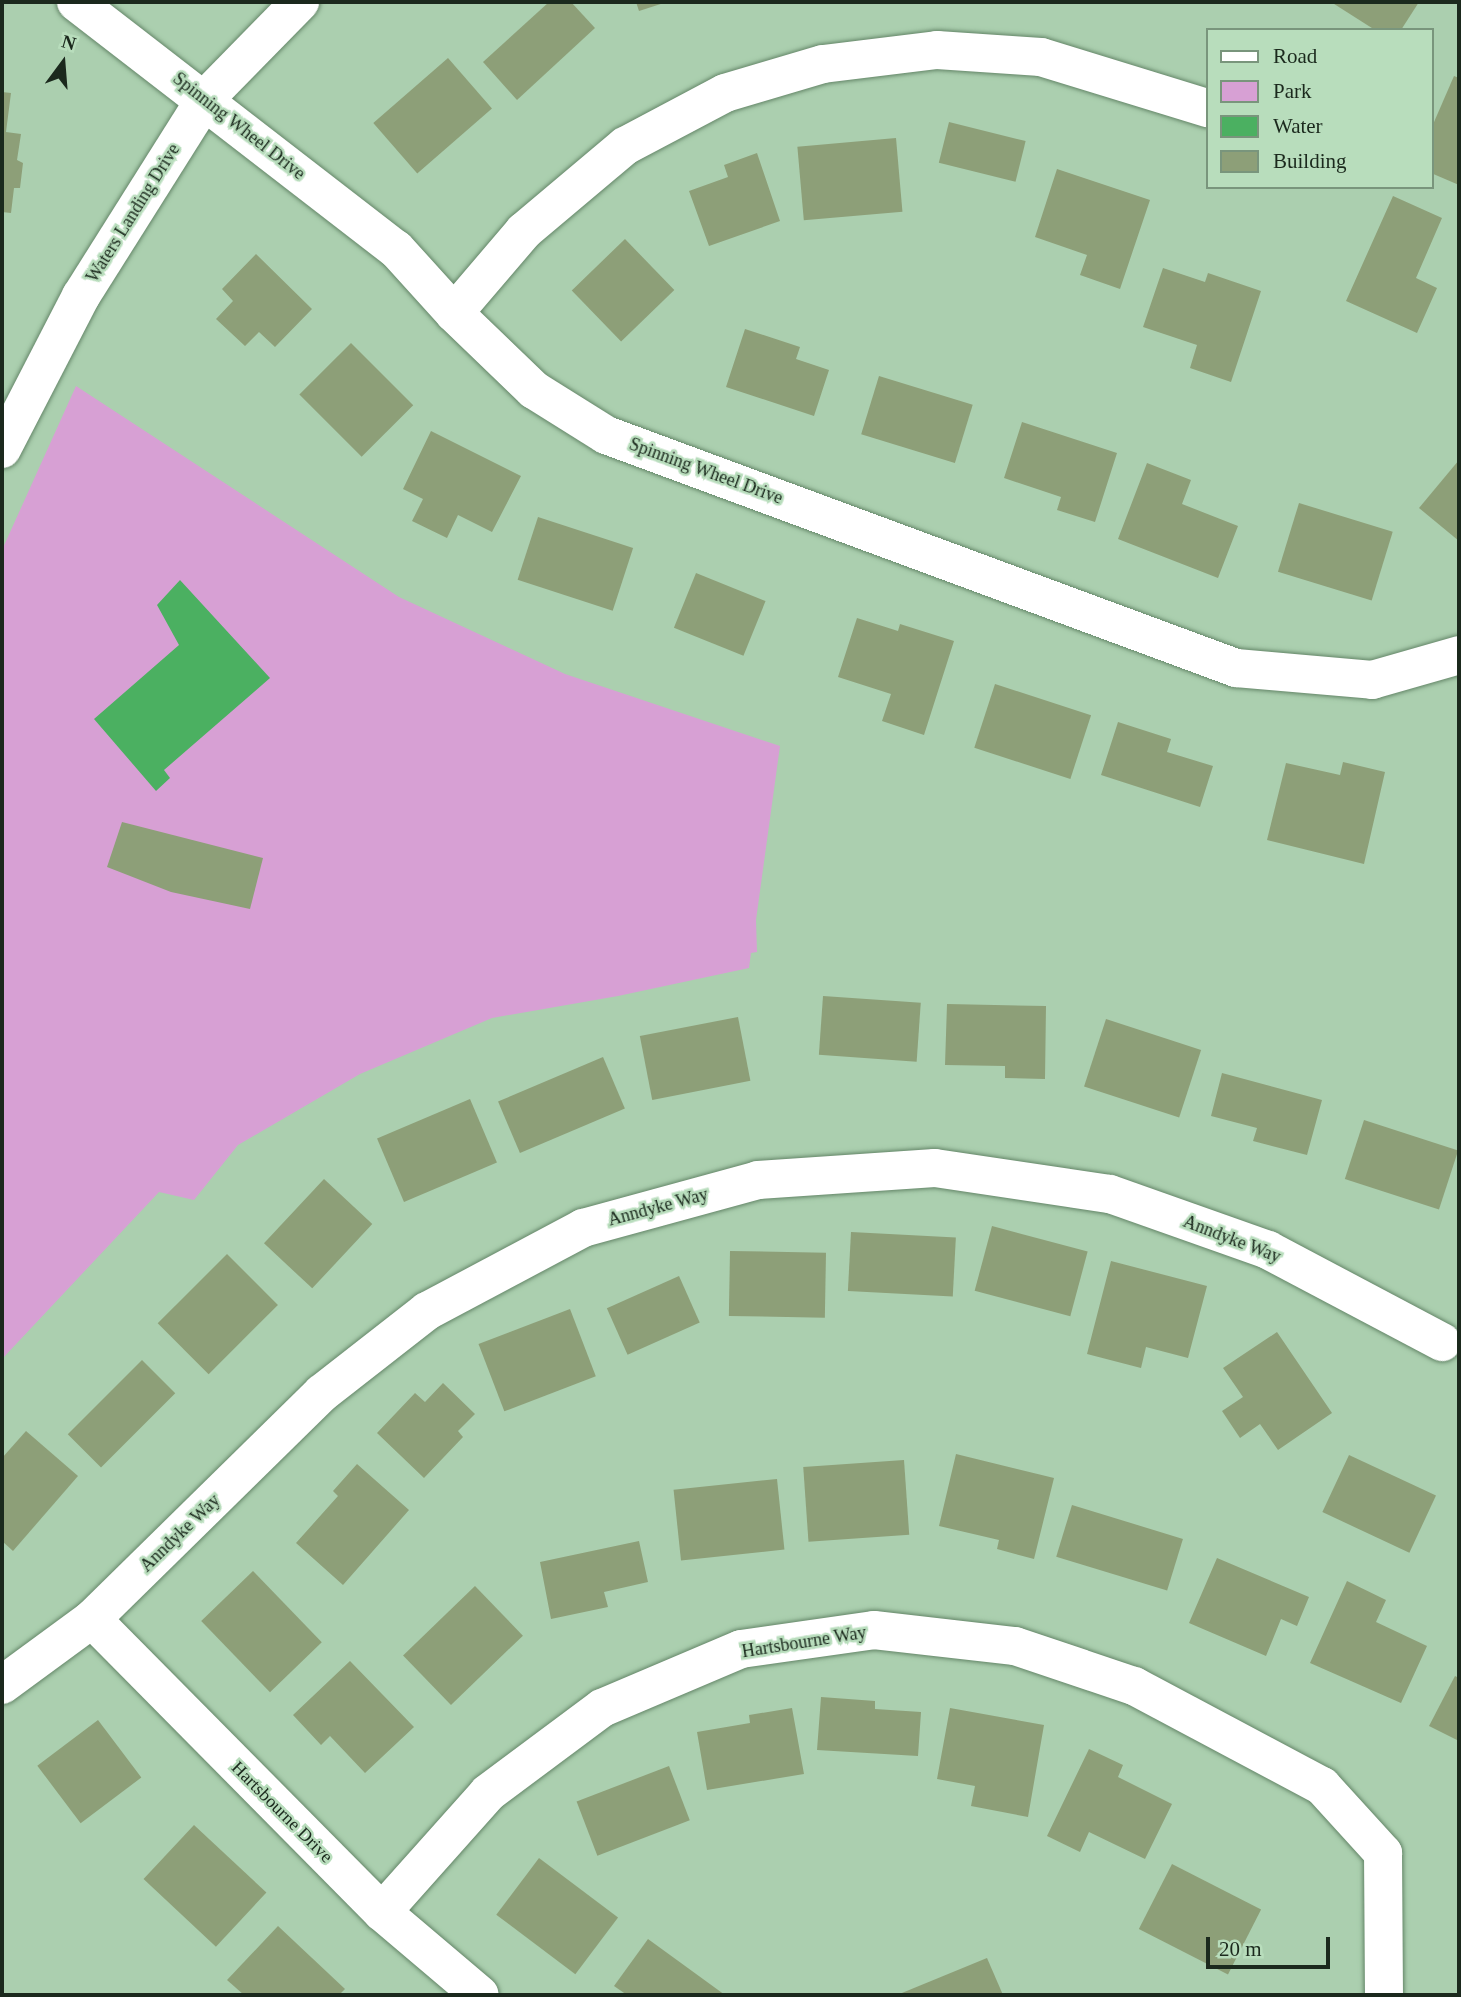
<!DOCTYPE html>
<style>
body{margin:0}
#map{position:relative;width:1461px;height:1997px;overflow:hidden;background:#abcfaf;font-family:Georgia,serif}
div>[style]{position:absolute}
.green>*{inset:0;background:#d7a0d4}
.water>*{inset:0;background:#4bb061}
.building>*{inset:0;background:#8d9f78;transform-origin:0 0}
.roads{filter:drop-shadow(0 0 2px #648668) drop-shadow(0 0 2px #648668)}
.minor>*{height:38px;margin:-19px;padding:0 19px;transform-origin:19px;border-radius:19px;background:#fff}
span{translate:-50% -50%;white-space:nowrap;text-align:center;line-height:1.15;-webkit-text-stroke:5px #b8ddbc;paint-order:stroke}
.street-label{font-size:18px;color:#1b291d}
.frame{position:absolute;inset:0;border:4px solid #1b291d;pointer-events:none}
.legend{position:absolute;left:1206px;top:28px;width:228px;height:161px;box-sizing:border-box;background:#b8ddbc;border:2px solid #79957c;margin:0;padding:9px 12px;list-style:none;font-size:21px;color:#1b291d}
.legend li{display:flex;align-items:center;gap:14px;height:35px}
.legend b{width:35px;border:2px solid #79957c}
.north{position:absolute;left:28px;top:28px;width:70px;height:70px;-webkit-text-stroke:5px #b8ddbc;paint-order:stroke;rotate:16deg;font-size:19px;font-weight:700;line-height:28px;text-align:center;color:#1b291d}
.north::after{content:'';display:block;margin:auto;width:24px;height:32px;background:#1b291d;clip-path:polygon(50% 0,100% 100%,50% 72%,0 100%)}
.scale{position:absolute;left:1206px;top:1937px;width:124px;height:32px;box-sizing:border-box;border:4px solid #1b291d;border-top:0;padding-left:9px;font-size:21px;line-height:24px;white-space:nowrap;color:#1b291d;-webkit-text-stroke:5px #b8ddbc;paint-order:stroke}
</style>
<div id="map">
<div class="green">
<div style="clip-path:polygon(76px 386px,399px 597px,565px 674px,780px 746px,756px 920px,757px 952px,751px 953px,749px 968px,618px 996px,492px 1018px,360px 1074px,238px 1145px,194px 1200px,159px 1192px,2px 1359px,2px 550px)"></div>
</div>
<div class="water">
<div style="clip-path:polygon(180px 580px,270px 678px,164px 770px,170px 778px,156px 791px,94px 719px,179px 645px,157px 605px)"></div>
</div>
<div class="building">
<div style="clip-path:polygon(549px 2px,571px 2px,595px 28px,517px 100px,483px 62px)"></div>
<div style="clip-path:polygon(636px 2px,667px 2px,639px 11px)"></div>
<div style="clip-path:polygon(1331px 2px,1419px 2px,1401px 30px,1375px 30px)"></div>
<div style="left:448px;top:58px;width:67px;height:99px;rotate:49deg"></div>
<div style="clip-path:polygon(1454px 76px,1459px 78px,1459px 185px,1431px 173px,1431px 129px)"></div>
<div style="clip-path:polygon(2px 92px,11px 93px,6px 132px,21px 134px,17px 160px,23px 163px,20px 188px,14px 188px,11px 213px,2px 212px)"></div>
<div style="left:949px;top:122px;width:79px;height:42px;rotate:14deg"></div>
<div style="left:896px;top:138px;width:74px;height:99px;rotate:85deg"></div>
<div style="clip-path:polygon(757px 153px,780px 221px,709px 246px,689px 191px,728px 177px,724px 165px)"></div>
<div style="clip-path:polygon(1057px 169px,1150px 200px,1120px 289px,1080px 275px,1087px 255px,1035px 237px)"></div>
<div style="clip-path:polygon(1393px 196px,1442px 218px,1416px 278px,1437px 288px,1417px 333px,1346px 301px)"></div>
<div style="left:625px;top:239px;width:71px;height:74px;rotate:46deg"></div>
<div style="clip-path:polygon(256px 254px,312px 309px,275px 347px,259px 332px,245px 346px,216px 319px,233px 301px,222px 289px)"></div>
<div style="clip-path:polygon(1163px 268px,1205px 282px,1208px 273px,1261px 291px,1231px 382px,1190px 368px,1197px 345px,1143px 327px)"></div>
<div style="clip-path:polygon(745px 329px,800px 347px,796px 359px,829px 370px,814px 416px,726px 387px)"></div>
<div style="left:351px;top:343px;width:88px;height:73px;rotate:45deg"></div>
<div style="left:879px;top:376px;width:98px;height:61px;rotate:17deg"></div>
<div style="clip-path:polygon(1022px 422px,1117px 453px,1095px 522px,1057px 510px,1061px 497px,1004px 478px)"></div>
<div style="clip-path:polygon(431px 431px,521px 476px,492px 532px,458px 515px,447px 538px,412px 521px,423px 499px,403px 489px)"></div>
<div style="clip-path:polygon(1459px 460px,1459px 541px,1419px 508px)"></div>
<div style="clip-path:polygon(1147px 463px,1191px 480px,1182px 504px,1238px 526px,1218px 578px,1118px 539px)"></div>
<div style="left:1299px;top:503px;width:98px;height:72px;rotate:17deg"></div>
<div style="left:538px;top:517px;width:100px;height:66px;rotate:18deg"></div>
<div style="left:696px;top:573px;width:75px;height:59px;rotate:22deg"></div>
<div style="clip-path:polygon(857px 618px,898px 631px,900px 624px,954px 641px,924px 735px,882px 721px,891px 694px,838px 677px)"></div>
<div style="left:995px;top:684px;width:101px;height:67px;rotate:18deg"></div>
<div style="clip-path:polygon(1118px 722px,1171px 739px,1167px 752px,1213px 766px,1200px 807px,1101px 775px)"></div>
<div style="clip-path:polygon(1343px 762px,1385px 772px,1364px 864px,1267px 840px,1286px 763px,1340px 775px)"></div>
<div style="clip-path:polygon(122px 822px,263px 858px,250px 909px,171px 892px,107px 867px)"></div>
<div style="left:823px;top:996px;width:98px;height:59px;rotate:4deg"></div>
<div style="clip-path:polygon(947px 1004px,1046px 1006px,1045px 1079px,1005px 1078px,1005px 1066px,945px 1065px)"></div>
<div style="left:738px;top:1017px;width:65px;height:100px;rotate:79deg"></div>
<div style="left:1106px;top:1019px;width:100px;height:71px;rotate:18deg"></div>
<div style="left:603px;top:1057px;width:56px;height:114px;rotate:67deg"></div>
<div style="clip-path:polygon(1222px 1073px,1322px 1100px,1307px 1155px,1253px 1141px,1257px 1128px,1211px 1116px)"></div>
<div style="left:470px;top:1099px;width:69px;height:101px;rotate:67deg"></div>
<div style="left:1364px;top:1120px;width:99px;height:62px;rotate:18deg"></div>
<div style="left:324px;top:1179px;width:66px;height:88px;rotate:43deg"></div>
<div style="left:992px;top:1226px;width:99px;height:67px;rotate:15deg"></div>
<div style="left:851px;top:1232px;width:105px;height:59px;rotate:3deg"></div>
<div style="left:730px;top:1251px;width:96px;height:65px;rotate:1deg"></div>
<div style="left:227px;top:1254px;width:72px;height:98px;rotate:45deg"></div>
<div style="clip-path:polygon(1111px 1261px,1207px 1286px,1188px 1358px,1146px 1347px,1141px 1368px,1087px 1354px)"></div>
<div style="left:679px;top:1276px;width:51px;height:79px;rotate:66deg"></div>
<div style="left:570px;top:1309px;width:72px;height:98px;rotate:69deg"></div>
<div style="clip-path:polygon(1277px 1332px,1332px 1413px,1278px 1450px,1260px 1424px,1240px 1438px,1222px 1411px,1243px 1397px,1223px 1368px)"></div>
<div style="left:142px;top:1360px;width:47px;height:105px;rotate:45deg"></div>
<div style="clip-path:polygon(443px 1383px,475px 1414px,458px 1431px,463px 1437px,424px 1478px,377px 1433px,415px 1393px,425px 1402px)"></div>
<div style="clip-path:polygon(26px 1431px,78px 1476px,13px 1551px,2px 1541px,2px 1458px)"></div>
<div style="clip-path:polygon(956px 1454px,1054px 1478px,1034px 1559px,997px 1549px,999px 1540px,939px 1526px)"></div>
<div style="left:1349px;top:1455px;width:96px;height:63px;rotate:25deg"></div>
<div style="left:904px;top:1460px;width:75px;height:101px;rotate:86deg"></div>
<div style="clip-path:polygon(357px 1464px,409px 1510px,343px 1585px,296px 1543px,338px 1496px,333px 1491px)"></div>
<div style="left:777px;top:1479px;width:71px;height:104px;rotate:84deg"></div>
<div style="left:1072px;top:1505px;width:116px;height:54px;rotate:17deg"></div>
<div style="clip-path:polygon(639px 1541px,648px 1582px,604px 1592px,608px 1607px,551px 1619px,540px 1562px)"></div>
<div style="clip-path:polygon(1217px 1558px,1309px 1597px,1297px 1626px,1281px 1619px,1266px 1656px,1189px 1623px)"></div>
<div style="left:253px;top:1571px;width:99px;height:72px;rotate:46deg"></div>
<div style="clip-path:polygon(1347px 1581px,1386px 1600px,1376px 1622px,1427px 1646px,1401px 1703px,1310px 1663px)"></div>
<div style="left:475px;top:1586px;width:69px;height:100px;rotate:46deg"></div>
<div style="clip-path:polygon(350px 1661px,414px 1727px,365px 1773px,330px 1736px,321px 1745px,293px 1715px)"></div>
<div style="clip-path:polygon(1455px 1676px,1459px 1678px,1459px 1741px,1429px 1726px)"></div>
<div style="clip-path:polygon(821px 1697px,875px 1701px,875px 1709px,921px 1712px,918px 1756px,817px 1750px)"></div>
<div style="clip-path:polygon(792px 1708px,804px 1774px,707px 1790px,697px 1732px,750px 1723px,749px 1715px)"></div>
<div style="clip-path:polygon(950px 1708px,1044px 1725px,1028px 1817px,971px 1806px,975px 1786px,937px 1779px)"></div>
<div style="left:98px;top:1720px;width:72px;height:76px;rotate:53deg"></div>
<div style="clip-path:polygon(1089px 1749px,1123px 1765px,1118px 1777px,1172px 1804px,1145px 1859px,1089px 1832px,1080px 1852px,1047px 1836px)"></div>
<div style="left:669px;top:1766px;width:58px;height:99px;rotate:69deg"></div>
<div style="left:194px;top:1825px;width:99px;height:74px;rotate:43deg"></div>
<div style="left:539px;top:1858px;width:99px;height:71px;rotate:37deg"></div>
<div style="left:1172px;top:1864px;width:100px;height:73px;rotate:27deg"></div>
<div style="clip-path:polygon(278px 1926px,345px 1989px,339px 1995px,244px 1995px,227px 1980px)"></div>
<div style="clip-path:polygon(648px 1939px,725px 1995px,627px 1995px,614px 1986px)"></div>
<div style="clip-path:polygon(987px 1958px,1003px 1995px,897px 1995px)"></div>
</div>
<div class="roads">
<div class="minor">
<div style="left:76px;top:2px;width:404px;rotate:37.7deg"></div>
<div style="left:396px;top:249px;width:86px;rotate:47.8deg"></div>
<div style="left:454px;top:313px;width:111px;rotate:43.9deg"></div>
<div style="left:534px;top:390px;width:85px;rotate:32deg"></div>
<div style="left:606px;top:435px;width:672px;rotate:20.3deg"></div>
<div style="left:1236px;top:668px;width:137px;rotate:5deg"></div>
<div style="left:1372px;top:680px;width:91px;rotate:-16deg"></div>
<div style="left:454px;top:313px;width:108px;rotate:-49.5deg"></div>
<div style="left:524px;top:231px;width:132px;rotate:-40.1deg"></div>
<div style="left:625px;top:146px;width:113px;rotate:-27.9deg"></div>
<div style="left:725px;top:93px;width:102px;rotate:-16.5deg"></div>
<div style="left:823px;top:64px;width:115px;rotate:-7deg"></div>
<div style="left:937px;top:50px;width:104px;rotate:3.9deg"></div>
<div style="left:1041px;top:57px;width:174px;rotate:17.1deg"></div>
<div style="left:2px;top:449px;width:172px;rotate:-62.7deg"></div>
<div style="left:81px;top:296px;width:233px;rotate:-57.8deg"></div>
<div style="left:205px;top:99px;width:136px;rotate:-45.6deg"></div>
<div style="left:92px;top:1619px;width:412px;rotate:45.3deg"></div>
<div style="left:382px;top:1912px;width:128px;rotate:40.3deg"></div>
<div style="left:2px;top:1685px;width:112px;rotate:-36.3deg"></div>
<div style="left:92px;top:1619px;width:322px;rotate:-44.5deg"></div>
<div style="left:322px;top:1393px;width:133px;rotate:-38deg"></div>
<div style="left:427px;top:1311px;width:177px;rotate:-28deg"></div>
<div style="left:583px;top:1228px;width:181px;rotate:-15.3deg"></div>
<div style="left:758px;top:1180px;width:177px;rotate:-3.9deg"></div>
<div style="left:935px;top:1168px;width:177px;rotate:8.5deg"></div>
<div style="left:1110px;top:1194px;width:168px;rotate:19.5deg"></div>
<div style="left:1268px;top:1250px;width:197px;rotate:27.9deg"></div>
<div style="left:382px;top:1912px;width:159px;rotate:-48.3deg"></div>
<div style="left:488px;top:1793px;width:142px;rotate:-36.7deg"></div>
<div style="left:602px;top:1708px;width:151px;rotate:-23deg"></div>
<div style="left:741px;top:1649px;width:134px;rotate:-8.1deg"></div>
<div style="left:874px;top:1630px;width:142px;rotate:6.5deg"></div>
<div style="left:1015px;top:1646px;width:126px;rotate:18.6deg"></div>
<div style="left:1134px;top:1686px;width:213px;rotate:28deg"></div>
<div style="left:1322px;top:1786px;width:91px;rotate:47.7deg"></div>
<div style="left:1383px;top:1853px;width:142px;rotate:89.6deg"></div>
</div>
</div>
<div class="street-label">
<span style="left:239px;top:126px;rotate:38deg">Spinning Wheel Drive</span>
<span style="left:133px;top:213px;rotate:-58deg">Waters Landing Drive</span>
<span style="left:706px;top:471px;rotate:20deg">Spinning Wheel Drive</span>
<span style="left:658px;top:1207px;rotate:-15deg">Anndyke Way</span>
<span style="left:1232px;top:1239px;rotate:21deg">Anndyke Way</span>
<span style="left:180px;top:1533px;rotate:-44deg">Anndyke Way</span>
<span style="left:804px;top:1642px;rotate:-9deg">Hartsbourne Way</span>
<span style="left:282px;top:1812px;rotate:45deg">Hartsbourne Drive</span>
</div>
<div class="frame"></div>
<ul class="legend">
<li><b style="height:9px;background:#fff"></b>Road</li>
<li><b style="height:19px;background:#d7a0d4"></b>Park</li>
<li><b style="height:19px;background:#4bb061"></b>Water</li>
<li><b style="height:19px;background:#8d9f78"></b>Building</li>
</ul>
<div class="north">N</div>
<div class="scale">20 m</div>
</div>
